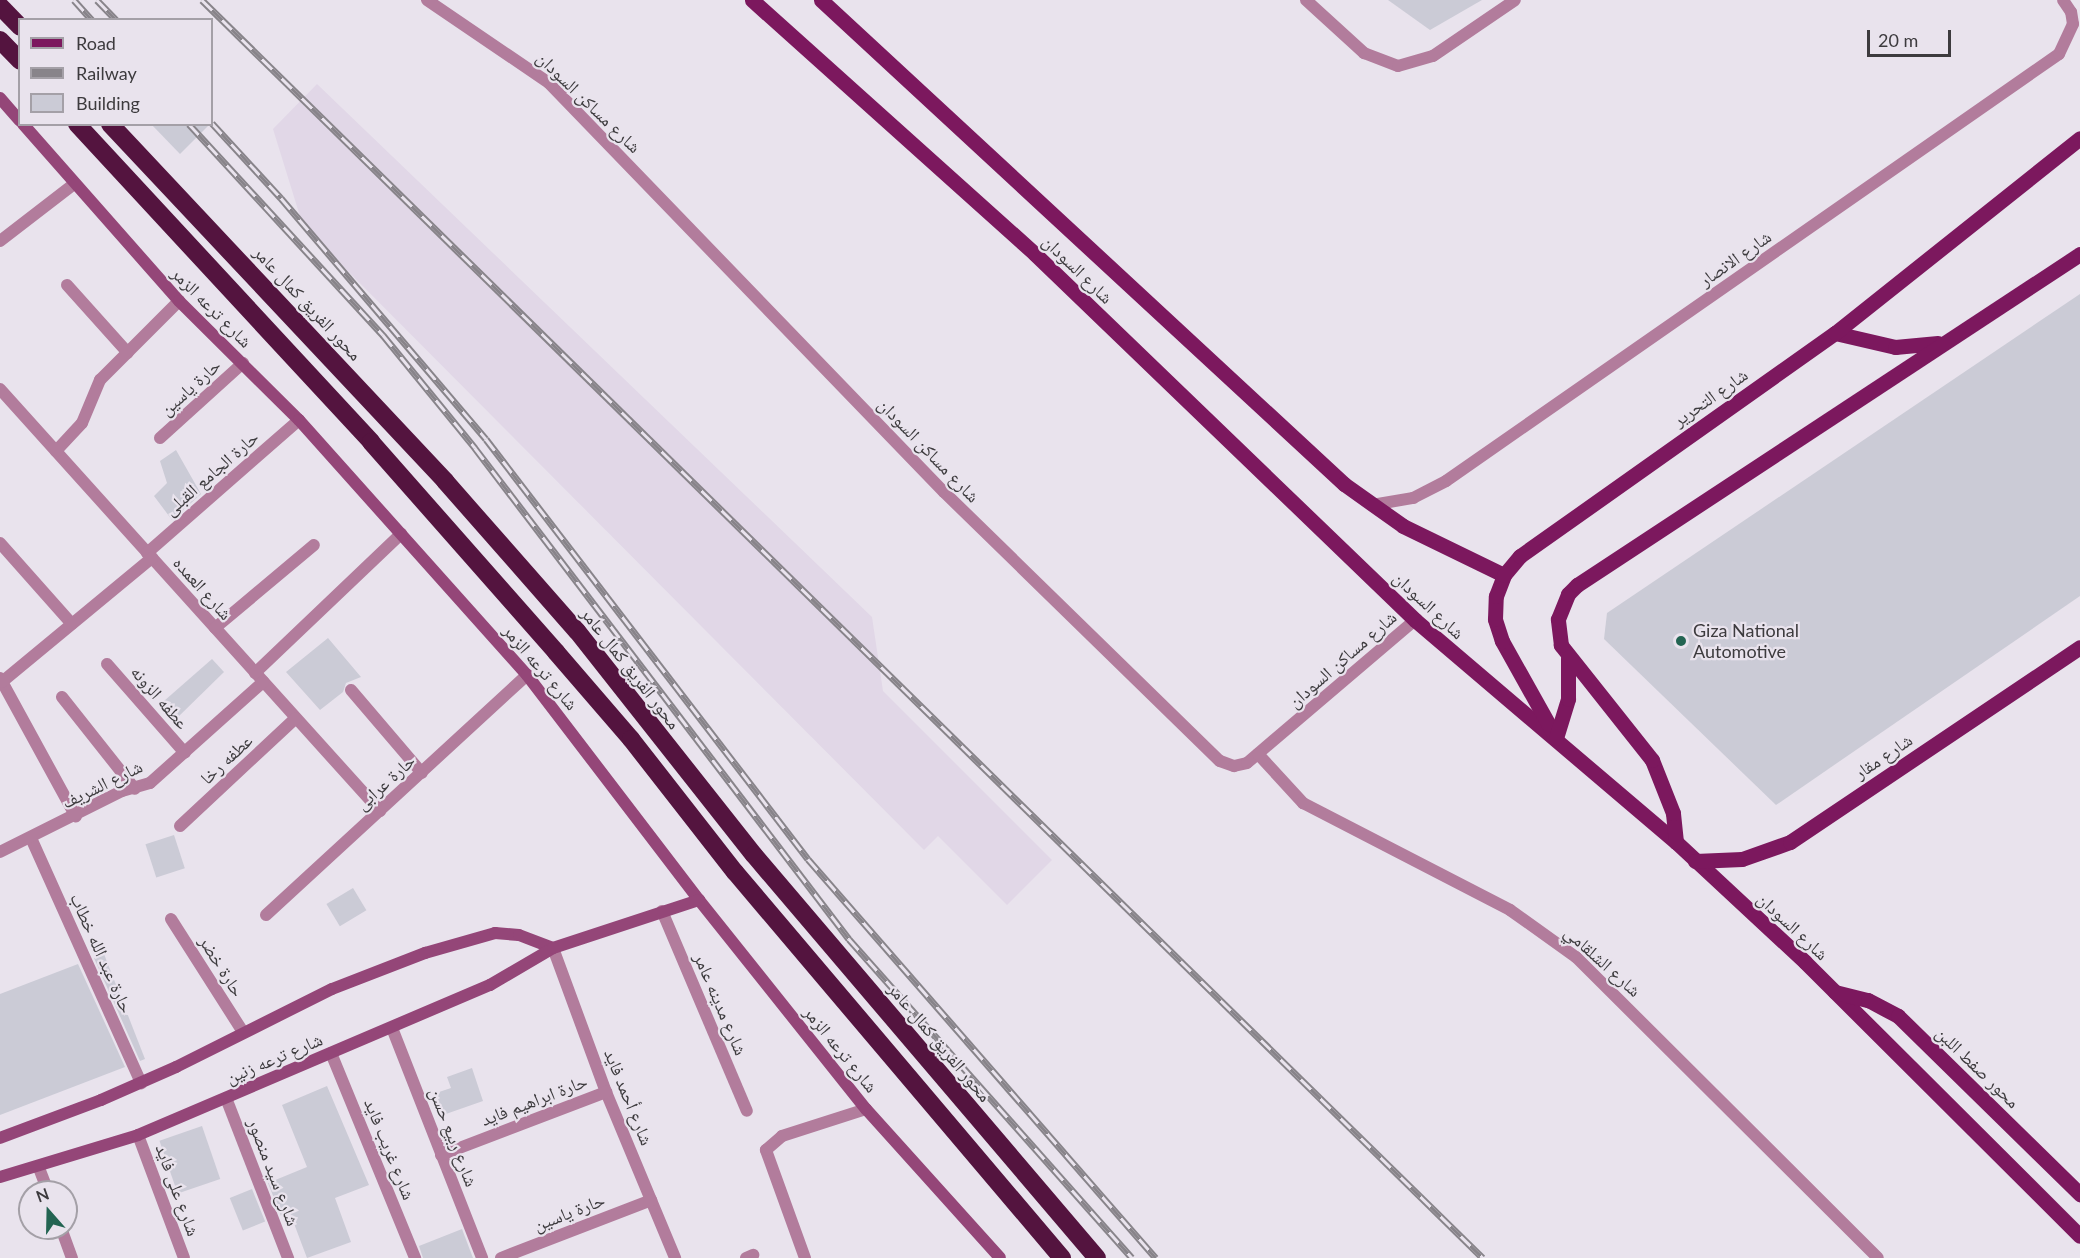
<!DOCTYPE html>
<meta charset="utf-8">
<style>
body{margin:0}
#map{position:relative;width:2080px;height:1258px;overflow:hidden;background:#e9e3ed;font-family:Lato,"Noto Naskh Arabic",sans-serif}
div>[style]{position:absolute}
.built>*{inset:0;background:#e1d7e7}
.building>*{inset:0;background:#cbcbd6;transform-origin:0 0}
.street>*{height:12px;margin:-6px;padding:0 6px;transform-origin:6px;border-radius:6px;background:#b27c9c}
.secondary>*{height:12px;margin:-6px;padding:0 6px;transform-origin:6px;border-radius:6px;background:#944678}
.primary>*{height:15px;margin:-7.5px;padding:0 7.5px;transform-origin:7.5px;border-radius:7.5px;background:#7c185e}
.highway>*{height:18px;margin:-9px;padding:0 9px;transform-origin:9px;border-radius:9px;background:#54143f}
.rail>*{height:7px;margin-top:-3.5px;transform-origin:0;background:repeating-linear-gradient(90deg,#e9e3ed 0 14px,#88848a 0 28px);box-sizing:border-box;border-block:2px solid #88848a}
.dots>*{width:16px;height:16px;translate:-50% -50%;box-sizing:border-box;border:3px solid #e9e3ed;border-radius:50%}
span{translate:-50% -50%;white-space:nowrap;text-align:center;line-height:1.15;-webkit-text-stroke:4.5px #e9e3ed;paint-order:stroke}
.street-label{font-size:18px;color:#3d3b3e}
.poi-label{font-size:18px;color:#3d3b3e}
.left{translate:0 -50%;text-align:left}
.legend{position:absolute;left:18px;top:18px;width:195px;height:108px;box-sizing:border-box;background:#e9e3ed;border:2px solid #a4a0a7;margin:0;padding:8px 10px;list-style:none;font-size:18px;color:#3d3b3e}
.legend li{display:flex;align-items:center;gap:12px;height:30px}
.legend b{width:30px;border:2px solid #a4a0a7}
.north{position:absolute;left:18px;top:1180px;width:60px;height:60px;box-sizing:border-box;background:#e9e3ed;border:2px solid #a4a0a7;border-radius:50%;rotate:340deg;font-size:16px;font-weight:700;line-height:24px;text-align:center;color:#3d3b3e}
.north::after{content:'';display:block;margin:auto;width:21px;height:27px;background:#236452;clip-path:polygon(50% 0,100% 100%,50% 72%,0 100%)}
.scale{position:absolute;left:1867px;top:30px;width:84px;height:27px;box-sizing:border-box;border:3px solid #3d3b3e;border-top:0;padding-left:8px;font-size:18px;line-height:21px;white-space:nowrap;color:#3d3b3e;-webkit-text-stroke:4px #e9e3ed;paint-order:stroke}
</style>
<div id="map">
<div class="built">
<div style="clip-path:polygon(317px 84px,872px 617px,883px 691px,1052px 860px,1007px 905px,938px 836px,924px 850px,303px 226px,273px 129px)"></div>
</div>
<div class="building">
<div style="clip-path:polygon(1388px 0,1482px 0,1430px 30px)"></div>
<div style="clip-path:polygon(151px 124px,210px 124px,180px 154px)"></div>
<div style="clip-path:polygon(2080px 294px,2080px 596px,1776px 805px,1604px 639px,1607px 613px)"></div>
<div style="clip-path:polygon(176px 450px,201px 494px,172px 520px,154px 496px,167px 483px,160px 461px)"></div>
<div style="clip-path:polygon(328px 638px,361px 677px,346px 683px,343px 692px,320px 710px,286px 672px)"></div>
<div style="clip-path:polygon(212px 659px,224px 672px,176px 719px,164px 701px)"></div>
<div style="left:174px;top:835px;width:35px;height:30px;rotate:72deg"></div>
<div style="left:353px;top:888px;width:26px;height:31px;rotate:59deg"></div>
<div style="clip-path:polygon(104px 954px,145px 1059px,140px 1061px,94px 958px)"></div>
<div style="clip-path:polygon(78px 964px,125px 1067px,0 1115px,0 994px)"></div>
<div style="clip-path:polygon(472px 1068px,483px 1101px,443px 1115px,436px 1093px,451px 1088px,447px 1077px)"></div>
<div style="clip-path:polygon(327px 1086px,369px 1185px,335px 1198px,351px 1242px,307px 1258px,290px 1213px,281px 1216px,268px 1183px,307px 1167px,282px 1105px)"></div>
<div style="left:202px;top:1126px;width:56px;height:45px;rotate:71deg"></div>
<div style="left:252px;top:1189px;width:35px;height:24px;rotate:68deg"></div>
<div style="clip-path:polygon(462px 1229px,473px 1258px,423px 1258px,419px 1246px)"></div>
</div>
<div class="street">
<div style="left:427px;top:0;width:148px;rotate:34.2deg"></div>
<div style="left:549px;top:83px;width:569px;rotate:46deg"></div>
<div style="left:944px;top:492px;width:385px;rotate:44.3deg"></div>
<div style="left:1220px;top:761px;width:15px;rotate:20deg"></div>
<div style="left:1234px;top:766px;width:13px;rotate:-13deg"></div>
<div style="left:1247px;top:763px;width:221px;rotate:-40.4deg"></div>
<div style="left:1306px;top:0;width:79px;rotate:42.4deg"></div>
<div style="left:1364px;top:53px;width:36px;rotate:21deg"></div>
<div style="left:1398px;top:66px;width:36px;rotate:-16deg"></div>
<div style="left:1433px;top:56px;width:99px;rotate:-34.3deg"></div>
<div style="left:0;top:241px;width:93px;rotate:-37.6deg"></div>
<div style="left:67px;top:285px;width:91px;rotate:48.1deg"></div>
<div style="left:0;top:389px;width:568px;rotate:48deg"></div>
<div style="left:160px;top:438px;width:112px;rotate:-42.1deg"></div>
<div style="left:56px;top:451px;width:38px;rotate:-47deg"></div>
<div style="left:82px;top:423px;width:47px;rotate:-67.3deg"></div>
<div style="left:100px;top:380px;width:112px;rotate:-45deg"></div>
<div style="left:1372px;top:505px;width:42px;rotate:-9.7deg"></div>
<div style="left:1413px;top:498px;width:37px;rotate:-27deg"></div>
<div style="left:1446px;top:481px;width:747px;rotate:-34.86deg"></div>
<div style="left:2059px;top:54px;width:33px;rotate:-65deg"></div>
<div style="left:2073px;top:24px;width:12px;rotate:-99deg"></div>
<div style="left:2071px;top:12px;width:14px;rotate:-124deg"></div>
<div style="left:0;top:543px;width:108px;rotate:48.4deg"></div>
<div style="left:147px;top:553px;width:202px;rotate:-41.2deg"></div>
<div style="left:215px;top:628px;width:129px;rotate:-40deg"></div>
<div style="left:107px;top:664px;width:118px;rotate:48.8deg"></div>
<div style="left:255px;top:673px;width:202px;rotate:-43.6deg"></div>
<div style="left:0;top:678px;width:158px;rotate:61.3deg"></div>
<div style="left:2px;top:682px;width:195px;rotate:-39.6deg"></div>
<div style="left:351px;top:690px;width:109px;rotate:49.5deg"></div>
<div style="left:62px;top:697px;width:117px;rotate:51.6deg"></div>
<div style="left:1258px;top:754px;width:67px;rotate:47.4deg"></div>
<div style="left:1303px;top:803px;width:233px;rotate:27.3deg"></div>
<div style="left:1510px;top:910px;width:81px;rotate:35.5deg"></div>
<div style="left:1576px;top:957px;width:426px;rotate:44.9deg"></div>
<div style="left:180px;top:826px;width:158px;rotate:-43deg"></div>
<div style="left:31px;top:838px;width:269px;rotate:65.8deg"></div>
<div style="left:0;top:852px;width:136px;rotate:-26.6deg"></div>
<div style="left:122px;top:791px;width:29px;rotate:-16deg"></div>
<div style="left:150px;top:783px;width:152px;rotate:-41.8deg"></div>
<div style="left:662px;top:911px;width:217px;rotate:67deg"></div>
<div style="left:266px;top:915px;width:355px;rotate:-42.6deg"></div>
<div style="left:171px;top:919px;width:134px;rotate:57.5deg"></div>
<div style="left:553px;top:948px;width:153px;rotate:69.8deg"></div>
<div style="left:606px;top:1092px;width:180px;rotate:67.4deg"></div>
<div style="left:392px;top:1028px;width:247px;rotate:68.6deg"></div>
<div style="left:331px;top:1053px;width:222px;rotate:67.7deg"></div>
<div style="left:226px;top:1098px;width:172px;rotate:68.8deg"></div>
<div style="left:138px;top:1135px;width:131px;rotate:69.5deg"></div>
<div style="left:441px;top:1155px;width:177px;rotate:-20.9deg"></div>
<div style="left:39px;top:1168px;width:26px;rotate:69deg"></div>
<div style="left:61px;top:1228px;width:32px;rotate:70deg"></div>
<div style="left:501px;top:1258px;width:161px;rotate:-21.1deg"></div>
<div style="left:746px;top:1258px;width:8px;rotate:-23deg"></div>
<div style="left:805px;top:1258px;width:115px;rotate:-109.9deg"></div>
<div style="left:766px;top:1150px;width:21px;rotate:-41deg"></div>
<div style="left:782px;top:1136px;width:88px;rotate:-17.8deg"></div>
</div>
<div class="secondary">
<div style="left:0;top:98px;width:30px;rotate:49deg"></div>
<div style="left:23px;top:124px;width:236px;rotate:48.6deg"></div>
<div style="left:179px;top:301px;width:169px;rotate:44.8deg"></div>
<div style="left:299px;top:420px;width:342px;rotate:48.2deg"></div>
<div style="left:527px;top:675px;width:283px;rotate:52.6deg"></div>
<div style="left:699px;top:900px;width:268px;rotate:51.4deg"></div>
<div style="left:866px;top:1109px;width:200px;rotate:48deg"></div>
<div style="left:0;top:1138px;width:108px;rotate:-20.6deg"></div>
<div style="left:101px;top:1100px;width:82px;rotate:-23.7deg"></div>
<div style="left:176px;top:1067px;width:174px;rotate:-26.6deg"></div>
<div style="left:332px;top:989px;width:100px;rotate:-21.2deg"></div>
<div style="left:425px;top:953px;width:73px;rotate:-15.9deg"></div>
<div style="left:495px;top:933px;width:24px;rotate:5deg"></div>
<div style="left:519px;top:935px;width:36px;rotate:21deg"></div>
<div style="left:0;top:1177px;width:144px;rotate:-16.9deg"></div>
<div style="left:138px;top:1135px;width:383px;rotate:-23.1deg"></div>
<div style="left:490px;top:985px;width:73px;rotate:-30.4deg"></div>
<div style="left:553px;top:948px;width:154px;rotate:-18.2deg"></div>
</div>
<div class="primary">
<div style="left:752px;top:0;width:380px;rotate:41.9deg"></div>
<div style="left:1035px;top:254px;width:528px;rotate:43.92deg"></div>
<div style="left:1415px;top:620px;width:343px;rotate:40.4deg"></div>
<div style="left:1676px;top:842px;width:176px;rotate:42.9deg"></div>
<div style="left:1805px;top:962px;width:388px;rotate:44.9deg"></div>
<div style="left:821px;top:0;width:713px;rotate:42.78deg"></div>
<div style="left:1344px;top:484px;width:72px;rotate:35.4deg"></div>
<div style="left:1403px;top:526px;width:112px;rotate:25.9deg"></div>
<div style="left:1835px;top:333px;width:62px;rotate:13.1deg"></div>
<div style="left:1895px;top:347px;width:43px;rotate:-5.3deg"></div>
<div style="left:1554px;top:734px;width:107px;rotate:-119.2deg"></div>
<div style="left:1502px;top:641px;width:23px;rotate:-108deg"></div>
<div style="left:1495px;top:619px;width:23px;rotate:-88deg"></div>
<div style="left:1496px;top:596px;width:22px;rotate:-69deg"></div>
<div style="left:1504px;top:575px;width:25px;rotate:-50deg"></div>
<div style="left:1520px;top:556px;width:386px;rotate:-35.3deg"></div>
<div style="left:1835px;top:333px;width:313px;rotate:-38.5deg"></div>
<div style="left:1556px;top:738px;width:41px;rotate:-72.9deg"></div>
<div style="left:1568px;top:699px;width:41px;rotate:-90deg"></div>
<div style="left:1676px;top:842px;width:29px;rotate:-96deg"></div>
<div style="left:1673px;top:813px;width:57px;rotate:-111.6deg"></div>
<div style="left:1652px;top:760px;width:147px;rotate:-128.4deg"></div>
<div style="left:1561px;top:645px;width:26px;rotate:-97deg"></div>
<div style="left:1558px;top:619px;width:27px;rotate:-68deg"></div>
<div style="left:1568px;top:594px;width:13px;rotate:-45deg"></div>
<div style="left:1577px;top:585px;width:602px;rotate:-33.35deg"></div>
<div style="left:1695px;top:861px;width:47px;rotate:-2.4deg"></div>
<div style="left:1742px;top:859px;width:51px;rotate:-19.5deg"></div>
<div style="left:1790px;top:842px;width:349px;rotate:-33.9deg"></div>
<div style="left:1835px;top:992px;width:34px;rotate:14deg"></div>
<div style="left:1868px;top:1000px;width:34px;rotate:28deg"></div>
<div style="left:1898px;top:1016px;width:255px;rotate:44.4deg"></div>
</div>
<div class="highway">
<div style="left:0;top:6px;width:29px;rotate:46deg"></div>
<div style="left:0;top:40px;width:29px;rotate:46deg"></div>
<div style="left:77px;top:124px;width:433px;rotate:47.2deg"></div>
<div style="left:371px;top:442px;width:280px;rotate:48.6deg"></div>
<div style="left:556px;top:652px;width:115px;rotate:49.2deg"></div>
<div style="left:631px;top:739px;width:169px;rotate:52deg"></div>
<div style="left:735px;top:872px;width:506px;rotate:49.73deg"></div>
<div style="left:110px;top:124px;width:490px;rotate:46.8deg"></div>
<div style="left:445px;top:481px;width:200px;rotate:48.7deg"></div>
<div style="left:577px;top:631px;width:285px;rotate:51.7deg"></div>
<div style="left:754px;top:855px;width:529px;rotate:49.6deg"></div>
</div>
<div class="rail">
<div style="left:74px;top:0;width:27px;rotate:48deg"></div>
<div style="left:97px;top:0;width:28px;rotate:46deg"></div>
<div style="left:202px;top:0;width:1795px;rotate:44.48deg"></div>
<div style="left:212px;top:123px;width:102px;rotate:47.4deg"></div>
<div style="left:281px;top:198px;width:316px;rotate:49.6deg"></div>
<div style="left:486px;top:439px;width:529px;rotate:52.52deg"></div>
<div style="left:808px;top:859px;width:529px;rotate:48.91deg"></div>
<div style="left:189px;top:124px;width:287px;rotate:47.4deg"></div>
<div style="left:383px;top:335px;width:146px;rotate:50.8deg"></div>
<div style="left:475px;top:448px;width:617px;rotate:52.7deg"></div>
<div style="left:849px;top:939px;width:426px;rotate:48.4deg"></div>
</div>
<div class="dots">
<div style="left:1681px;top:641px;background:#236452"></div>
</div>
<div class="street-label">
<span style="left:589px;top:102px;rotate:44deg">شارع مساكن السودان</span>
<span style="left:1735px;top:258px;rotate:-35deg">شارع الانصار</span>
<span style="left:1078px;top:269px;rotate:44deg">شارع السودان</span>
<span style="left:308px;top:303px;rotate:47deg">محور الفريق كمال عامر</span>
<span style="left:212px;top:307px;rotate:45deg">شارع ترعه الزمر</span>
<span style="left:190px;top:387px;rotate:-42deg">حارة ياسين</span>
<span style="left:1710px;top:397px;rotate:-35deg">شارع التحرير</span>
<span style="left:929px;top:450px;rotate:46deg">شارع مساكن السودان</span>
<span style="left:211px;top:473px;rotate:-41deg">حارة الجامع القبلى</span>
<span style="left:203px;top:588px;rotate:48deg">شارع العمده</span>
<span style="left:1429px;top:605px;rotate:43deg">شارع السودان</span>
<span style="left:1342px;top:659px;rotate:-41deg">شارع مساكن السودان</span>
<span style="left:541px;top:667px;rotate:50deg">شارع ترعه الزمر</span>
<span style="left:631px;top:668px;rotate:52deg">محور الفريق كمال عامر</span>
<span style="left:160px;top:697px;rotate:49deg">عطفه الزونه</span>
<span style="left:1883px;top:756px;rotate:-34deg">شارع مقار</span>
<span style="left:226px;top:759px;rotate:-43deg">عطفه رخا</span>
<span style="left:385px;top:782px;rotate:-42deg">حارة عرابى</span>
<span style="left:102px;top:784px;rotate:-26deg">شارع الشريف</span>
<span style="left:1793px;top:926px;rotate:43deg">شارع السودان</span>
<span style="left:102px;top:953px;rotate:66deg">حارة عبد الله خطاب</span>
<span style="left:1603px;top:961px;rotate:42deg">شارع الشلقامي</span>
<span style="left:222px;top:966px;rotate:58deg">حارة خضر</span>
<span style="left:721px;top:1004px;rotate:67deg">شارع مدينه عامر</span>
<span style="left:940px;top:1042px;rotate:50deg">محور الفريق كمال عامر</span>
<span style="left:841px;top:1049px;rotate:51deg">شارع ترعه الزمر</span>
<span style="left:274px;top:1058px;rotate:-23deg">شارع ترعه زنين</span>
<span style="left:1978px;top:1067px;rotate:44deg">محور صفط اللبن</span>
<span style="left:629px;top:1097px;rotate:68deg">شارع أحمد فايد</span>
<span style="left:534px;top:1100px;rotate:-21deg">حارة ابراهيم فايد</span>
<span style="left:454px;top:1137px;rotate:69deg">شارع ربيع حسن</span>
<span style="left:390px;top:1149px;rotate:68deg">شارع غريب فايد</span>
<span style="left:274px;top:1172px;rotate:69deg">شارع سيد منصور</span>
<span style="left:178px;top:1190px;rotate:70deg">شارع على فايد</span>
<span style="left:569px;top:1212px;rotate:-21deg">حارة ياسين</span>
</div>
<div class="poi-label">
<span class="left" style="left:1693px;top:641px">Giza National<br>Automotive</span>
</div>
<ul class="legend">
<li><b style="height:8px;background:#7c185e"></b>Road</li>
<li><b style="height:8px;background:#88848a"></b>Railway</li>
<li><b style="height:16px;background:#cbcbd6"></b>Building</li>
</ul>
<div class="north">N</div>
<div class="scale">20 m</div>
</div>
